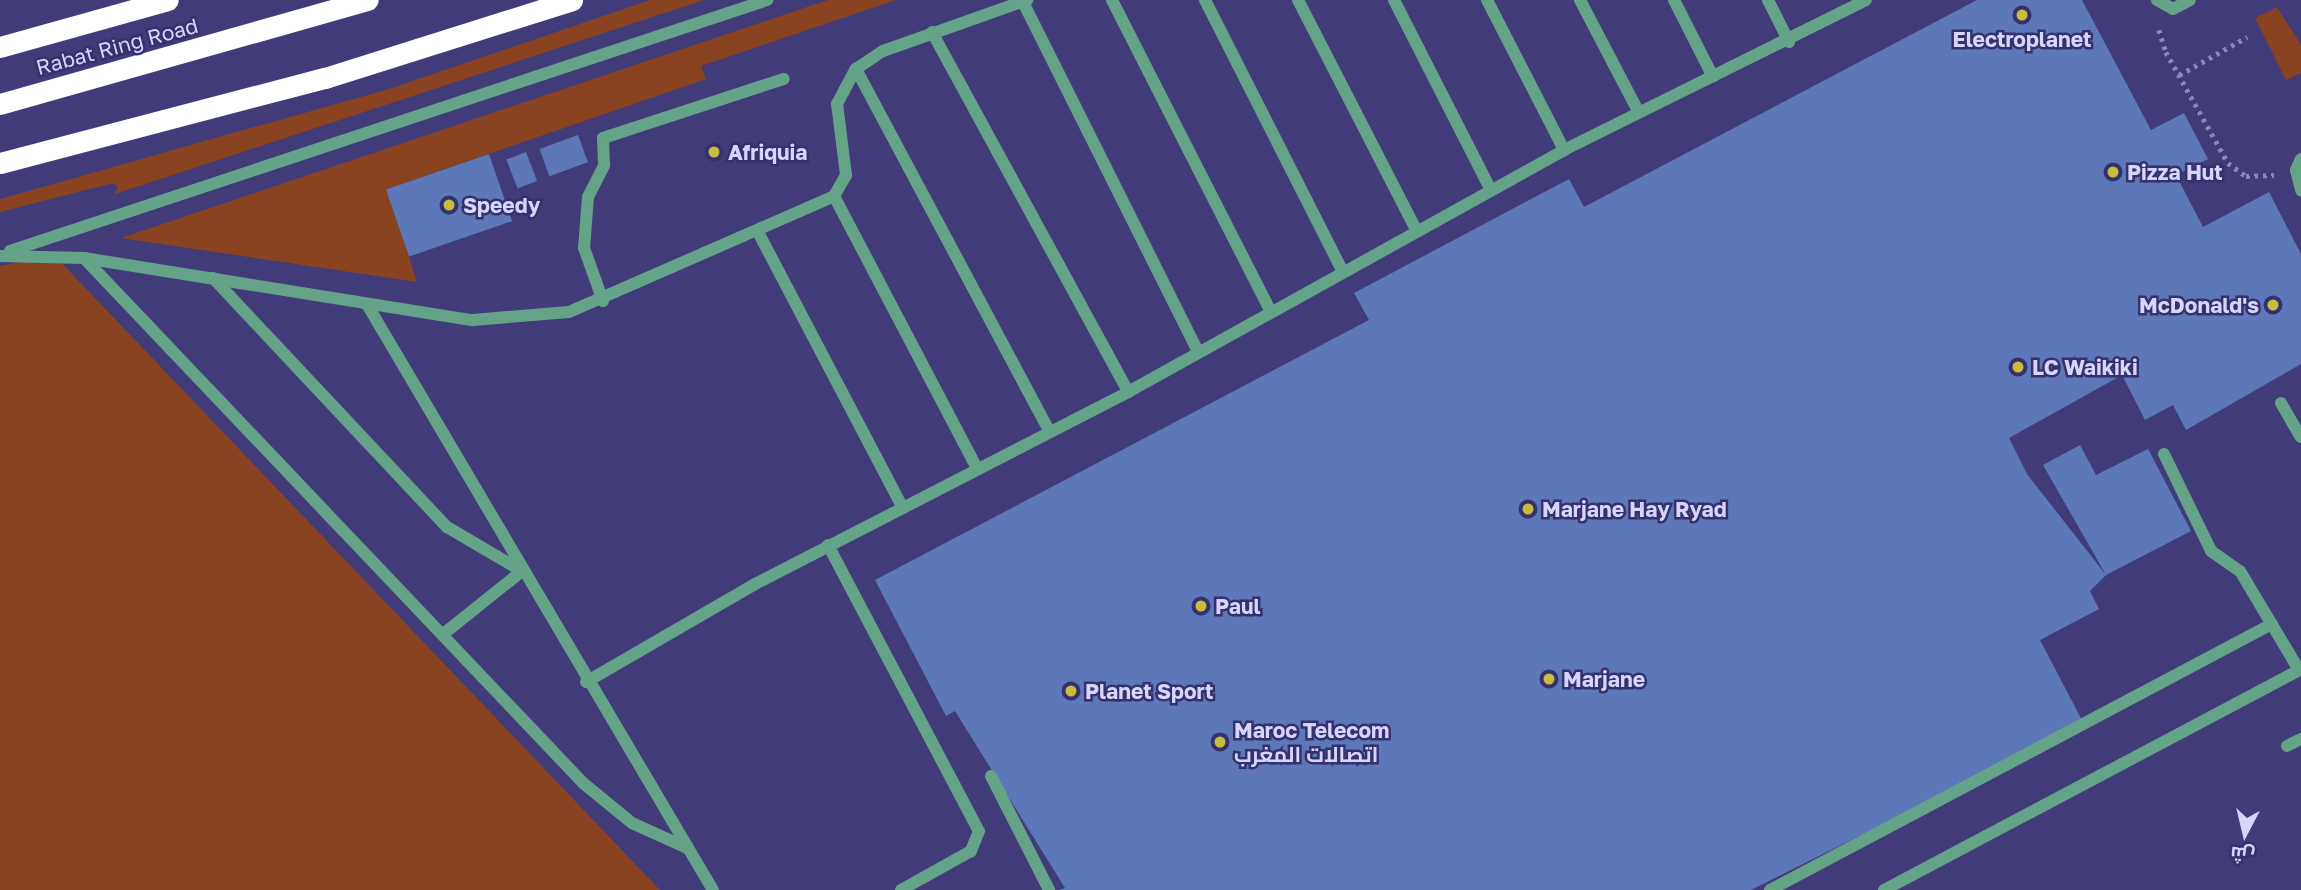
<!DOCTYPE html>
<meta charset="utf-8">
<style>
body{margin:0}
#map{position:relative;width:2301px;height:890px;overflow:hidden;background:#413b7a;font-family:"Golos Text",Cairo,sans-serif}
div>[style]{position:absolute}
.green>*{inset:0;background:#8a4320}
.building>*{inset:0;background:#5c78b8;transform-origin:0 0}
.path>*{height:4.5px;margin-top:-2.25px;transform-origin:0;background:repeating-linear-gradient(90deg,#8a87b9 0 3.5px,transparent 0 8.5px)}
.minor>*{height:12px;margin:-6px;padding:0 6px;transform-origin:6px;border-radius:6px;background:#64a388}
.highway>*{height:21px;margin:-10.5px;padding:0 10.5px;transform-origin:10.5px;border-radius:10.5px;background:#fff}
.dots>*{width:19px;height:19px;translate:-50% -50%;box-sizing:border-box;border:4px solid #37306e;border-radius:50%}
span{translate:-50% -50%;white-space:nowrap;text-align:center;line-height:1.15;-webkit-text-stroke:5px #37306e;paint-order:stroke}
.poi-label{font-size:21px;color:#d6d6fc;font-weight:700}
.left{translate:0 -50%;text-align:left}
.right{translate:-100% -50%;text-align:right}
.street-label{font-size:21px;color:#d6d6fc}
.north{position:absolute;left:2210px;top:799px;width:70px;height:70px;-webkit-text-stroke:5px #37306e;paint-order:stroke;rotate:187deg;font-size:19px;font-weight:700;line-height:28px;text-align:center;color:#d6d6fc}
.north::after{content:'';display:block;margin:auto;width:24px;height:32px;background:#d6d6fc;clip-path:polygon(50% 0,100% 100%,50% 72%,0 100%)}
</style>
<div id="map">
<div class="green">
<div style="clip-path:polygon(650px 0,704px 0,115px 194px,118px 187px,113px 183px,0 212px,0 199px,389px 89px)"></div>
<div style="clip-path:polygon(828px 0,896px 0,701px 66px,706px 79px,387px 189px,417px 282px,121px 238px)"></div>
<div style="clip-path:polygon(2277px 7px,2301px 45px,2301px 73px,2286px 80px,2255px 18px)"></div>
<div style="clip-path:polygon(54px 255px,660px 890px,0 890px,0 266px)"></div>
</div>
<div class="building">
<div style="clip-path:polygon(1977px 0,2082px 0,2151px 130px,2184px 113px,2208px 159px,2176px 175px,2203px 227px,2269px 192px,2301px 254px,2301px 364px,2186px 430px,2173px 405px,2145px 420px,2122px 375px,2009px 438px,2027px 474px,2106px 575px,2043px 465px,2080px 445px,2096px 475px,2148px 449px,2191px 531px,2106px 575px,2090px 591px,2099px 609px,2040px 640px,2084px 724px,1751px 890px,1059px 890px,1065px 888px,955px 711px,946px 716px,875px 580px,1369px 320px,1354px 293px,1569px 179px,1584px 207px)"></div>
<div style="left:578px;top:135px;width:29px;height:41px;rotate:70deg"></div>
<div style="left:526px;top:152px;width:31px;height:21px;rotate:69deg"></div>
<div style="left:489px;top:154px;width:71px;height:109px;rotate:71deg"></div>
</div>
<div class="path">
<div style="left:2159px;top:30px;width:23px;rotate:72deg"></div>
<div style="left:2166px;top:52px;width:127px;rotate:60.8deg"></div>
<div style="left:2228px;top:163px;width:22px;rotate:36deg"></div>
<div style="left:2246px;top:176px;width:28px;rotate:-2deg"></div>
<div style="left:2179px;top:75px;width:78px;rotate:-29.2deg"></div>
</div>
<div class="minor">
<div style="left:1022px;top:0;width:391px;rotate:63.4deg"></div>
<div style="left:1112px;top:0;width:348px;rotate:63deg"></div>
<div style="left:1205px;top:0;width:303px;rotate:63.1deg"></div>
<div style="left:1298px;top:0;width:259px;rotate:62.8deg"></div>
<div style="left:1394px;top:0;width:213px;rotate:63deg"></div>
<div style="left:1487px;top:0;width:169px;rotate:62.8deg"></div>
<div style="left:1580px;top:0;width:127px;rotate:62.4deg"></div>
<div style="left:1674px;top:0;width:86px;rotate:63.1deg"></div>
<div style="left:1768px;top:0;width:47px;rotate:63.4deg"></div>
<div style="left:2157px;top:0;width:18px;rotate:29deg"></div>
<div style="left:2173px;top:9px;width:19px;rotate:-28deg"></div>
<div style="left:932px;top:32px;width:410px;rotate:61.4deg"></div>
<div style="left:856px;top:69px;width:409px;rotate:61.9deg"></div>
<div style="left:2301px;top:159px;width:12px;rotate:114deg"></div>
<div style="left:2296px;top:170px;width:21px;rotate:76deg"></div>
<div style="left:834px;top:196px;width:307px;rotate:62.3deg"></div>
<div style="left:758px;top:232px;width:310px;rotate:62.3deg"></div>
<div style="left:10px;top:251px;width:798px;rotate:-18.34deg"></div>
<div style="left:0;top:256px;width:84px;rotate:1.4deg"></div>
<div style="left:84px;top:258px;width:394px;rotate:9.1deg"></div>
<div style="left:473px;top:320px;width:96px;rotate:-4.8deg"></div>
<div style="left:569px;top:312px;width:289px;rotate:-23.6deg"></div>
<div style="left:834px;top:196px;width:24px;rotate:-60deg"></div>
<div style="left:846px;top:175px;width:72px;rotate:-97.2deg"></div>
<div style="left:837px;top:104px;width:40px;rotate:-62deg"></div>
<div style="left:856px;top:69px;width:32px;rotate:-34deg"></div>
<div style="left:883px;top:51px;width:153px;rotate:-19.5deg"></div>
<div style="left:84px;top:258px;width:724px;rotate:46.45deg"></div>
<div style="left:583px;top:783px;width:63px;rotate:39.2deg"></div>
<div style="left:632px;top:823px;width:60px;rotate:24.4deg"></div>
<div style="left:213px;top:278px;width:342px;rotate:46.8deg"></div>
<div style="left:447px;top:527px;width:87px;rotate:30.4deg"></div>
<div style="left:522px;top:571px;width:102px;rotate:141.3deg"></div>
<div style="left:603px;top:301px;width:56px;rotate:-109.7deg"></div>
<div style="left:584px;top:248px;width:51px;rotate:-85.5deg"></div>
<div style="left:588px;top:197px;width:36px;rotate:-63deg"></div>
<div style="left:604px;top:165px;width:27px;rotate:-92deg"></div>
<div style="left:603px;top:138px;width:190px;rotate:-18.1deg"></div>
<div style="left:368px;top:306px;width:678px;rotate:59.43deg"></div>
<div style="left:2281px;top:403px;width:39px;rotate:60deg"></div>
<div style="left:2164px;top:454px;width:108px;rotate:64.1deg"></div>
<div style="left:2211px;top:551px;width:35px;rotate:35deg"></div>
<div style="left:2240px;top:571px;width:115px;rotate:59.2deg"></div>
<div style="left:828px;top:545px;width:323px;rotate:62.2deg"></div>
<div style="left:979px;top:831px;width:22px;rotate:112deg"></div>
<div style="left:971px;top:851px;width:80px;rotate:150.9deg"></div>
<div style="left:586px;top:682px;width:195px;rotate:-30.1deg"></div>
<div style="left:755px;top:584px;width:420px;rotate:-27.2deg"></div>
<div style="left:1128px;top:392px;width:499px;rotate:-29deg"></div>
<div style="left:1564px;top:150px;width:337px;rotate:-26.4deg"></div>
<div style="left:2287px;top:746px;width:16px;rotate:-27deg"></div>
<div style="left:991px;top:776px;width:128px;rotate:63deg"></div>
<div style="left:1770px;top:890px;width:568px;rotate:-27.92deg"></div>
<div style="left:1884px;top:890px;width:472px;rotate:-27.9deg"></div>
</div>
<div class="highway">
<div style="left:0;top:47px;width:174px;rotate:-15.6deg"></div>
<div style="left:0;top:104px;width:382px;rotate:-15.8deg"></div>
<div style="left:0;top:163px;width:336px;rotate:-14.7deg"></div>
<div style="left:325px;top:78px;width:259px;rotate:-17.5deg"></div>
</div>
<div class="dots">
<div style="left:2022px;top:15px;background:#c6bc3d"></div>
<div style="left:714px;top:152px;background:#c6bc3d"></div>
<div style="left:2113px;top:172px;background:#c6bc3d"></div>
<div style="left:449px;top:205px;background:#c6bc3d"></div>
<div style="left:2273px;top:305px;background:#c6bc3d"></div>
<div style="left:2018px;top:367px;background:#c6bc3d"></div>
<div style="left:1528px;top:509px;background:#c6bc3d"></div>
<div style="left:1201px;top:606px;background:#c6bc3d"></div>
<div style="left:1549px;top:679px;background:#c6bc3d"></div>
<div style="left:1071px;top:691px;background:#c6bc3d"></div>
<div style="left:1220px;top:742px;background:#c6bc3d"></div>
</div>
<div class="poi-label">
<span style="left:2022px;top:39px">Electroplanet</span>
<span class="left" style="left:728px;top:152px">Afriquia</span>
<span class="left" style="left:2127px;top:172px">Pizza Hut</span>
<span class="left" style="left:463px;top:205px">Speedy</span>
<span class="right" style="left:2259px;top:305px">McDonald's</span>
<span class="left" style="left:2032px;top:367px">LC Waikiki</span>
<span class="left" style="left:1542px;top:509px">Marjane Hay Ryad</span>
<span class="left" style="left:1215px;top:606px">Paul</span>
<span class="left" style="left:1563px;top:679px">Marjane</span>
<span class="left" style="left:1085px;top:691px">Planet Sport</span>
<span class="left" style="left:1234px;top:742px">Maroc Telecom<br>اتصالات المغرب</span>
</div>
<div class="street-label">
<span style="left:117px;top:46px;rotate:-15deg">Rabat Ring Road</span>
</div>
<div class="north">ش</div>
</div>
